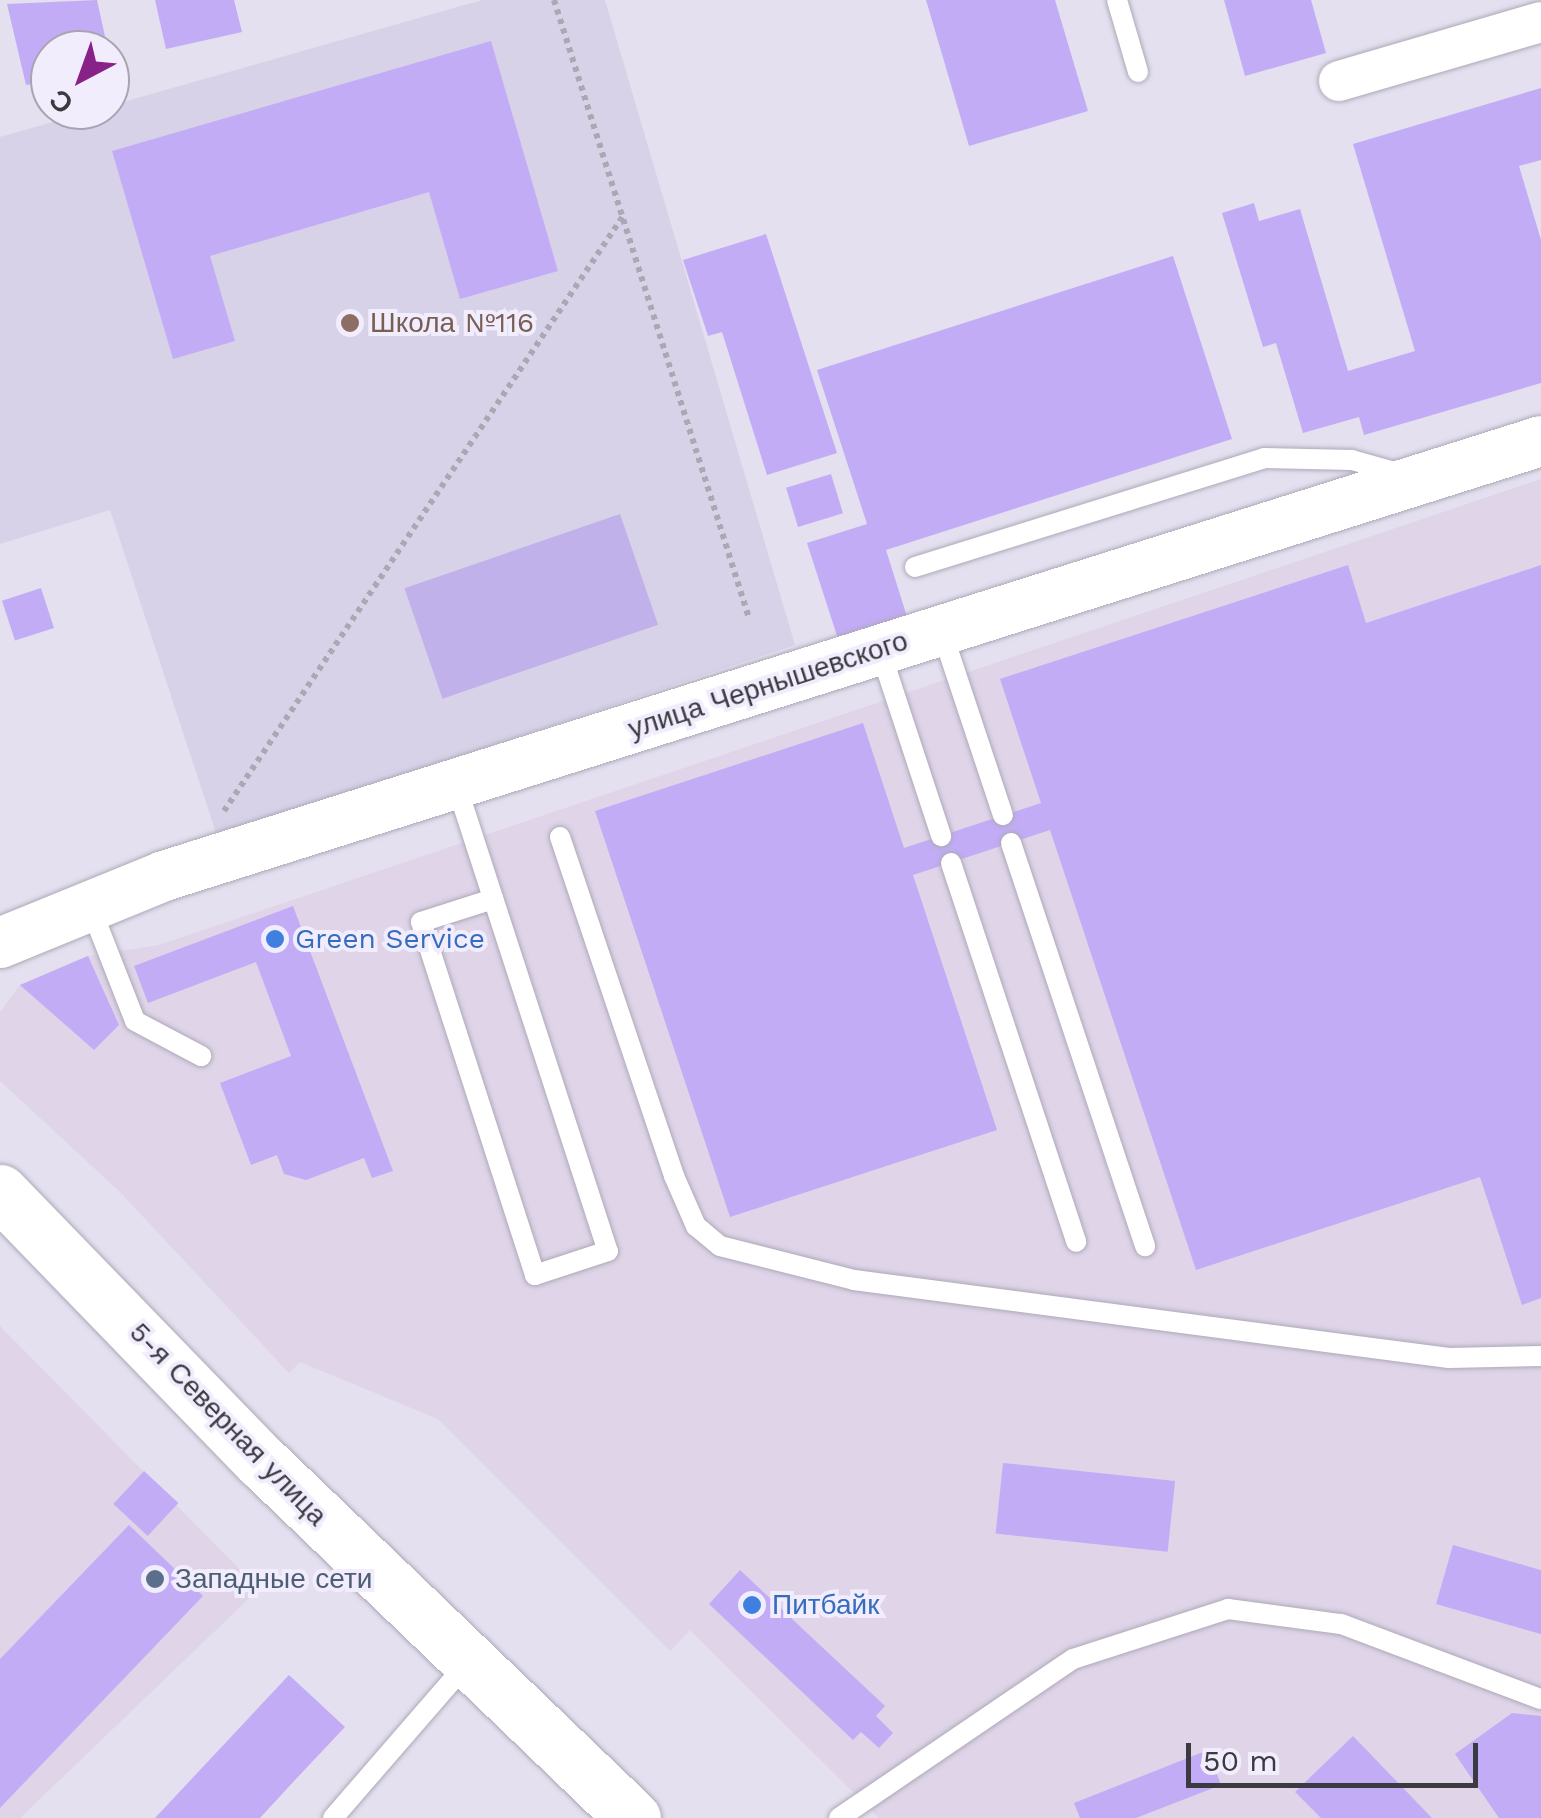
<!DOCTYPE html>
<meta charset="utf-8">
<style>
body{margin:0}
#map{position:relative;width:1541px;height:1818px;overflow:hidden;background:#e4e0ef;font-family:"Work Sans",sans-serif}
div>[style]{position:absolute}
.industrial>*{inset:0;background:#dfd4e8}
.built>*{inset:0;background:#d8d2e8}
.green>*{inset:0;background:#c1b1ea;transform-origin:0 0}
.building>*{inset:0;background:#c2acf6;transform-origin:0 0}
.path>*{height:6px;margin-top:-3px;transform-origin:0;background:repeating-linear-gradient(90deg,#aba8b4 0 5px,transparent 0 10px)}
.roads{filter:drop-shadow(0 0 2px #ada9b7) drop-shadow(0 0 2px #ada9b7)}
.service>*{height:20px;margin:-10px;padding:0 10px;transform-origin:10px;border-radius:10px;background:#fff}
.minor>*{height:40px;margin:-20px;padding:0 20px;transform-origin:20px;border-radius:20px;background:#fff}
.tertiary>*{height:50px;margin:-25px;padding:0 25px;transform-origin:25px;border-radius:25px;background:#fff}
.secondary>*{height:55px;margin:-27.5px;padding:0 27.5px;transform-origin:27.5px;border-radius:27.5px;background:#fff}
.dots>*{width:28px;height:28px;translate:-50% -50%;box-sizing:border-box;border:5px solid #f1edfd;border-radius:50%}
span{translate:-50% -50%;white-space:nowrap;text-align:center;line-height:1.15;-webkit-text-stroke:8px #f1edfd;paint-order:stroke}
.education-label{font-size:28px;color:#785e54}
.left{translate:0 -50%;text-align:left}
.street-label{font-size:28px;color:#3b3a40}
.shop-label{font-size:28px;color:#366cbe}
.service-label{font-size:28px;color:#4e5e75}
.north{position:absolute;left:30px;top:30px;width:100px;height:100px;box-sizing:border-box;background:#f1edfd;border:2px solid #a8a5b1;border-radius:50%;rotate:221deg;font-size:28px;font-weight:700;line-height:40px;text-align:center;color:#3b3a40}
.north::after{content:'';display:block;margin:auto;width:35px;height:45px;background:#882188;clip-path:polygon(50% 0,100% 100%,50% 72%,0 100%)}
.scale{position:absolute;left:1186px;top:1743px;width:292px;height:45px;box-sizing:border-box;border:5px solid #3b3a40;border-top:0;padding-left:12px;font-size:30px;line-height:35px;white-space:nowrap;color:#3b3a40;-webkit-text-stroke:8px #f1edfd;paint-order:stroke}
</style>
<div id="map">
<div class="industrial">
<div style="clip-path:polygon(1541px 479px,1541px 1818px,879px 1818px,690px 1630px,670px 1651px,438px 1419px,300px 1362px,289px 1373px,120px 1192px,0 1081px,0 1012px,20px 985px,87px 956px,159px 945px)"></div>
<div style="clip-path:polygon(0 1326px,259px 1589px,20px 1818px,0 1818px)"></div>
</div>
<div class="built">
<div style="clip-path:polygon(482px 0,605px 0,795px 645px,217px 836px,110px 510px,0 544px,0 137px)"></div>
</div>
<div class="green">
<div style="left:620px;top:514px;width:117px;height:228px;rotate:71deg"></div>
</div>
<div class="building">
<div style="clip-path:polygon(97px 0,108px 50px,50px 50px,50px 80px,26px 85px,7px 4px)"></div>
<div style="clip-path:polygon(155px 0,234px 0,242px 32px,166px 49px)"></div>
<div style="clip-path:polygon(926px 0,1055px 0,1088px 111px,969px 146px)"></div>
<div style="clip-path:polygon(1224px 0,1311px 0,1326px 53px,1245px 76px)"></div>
<div style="clip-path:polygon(491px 41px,558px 271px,460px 299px,429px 192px,210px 256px,235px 341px,173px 359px,112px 151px)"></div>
<div style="clip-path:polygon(1541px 88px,1541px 160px,1519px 166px,1541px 240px,1541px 383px,1364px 435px,1359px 417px,1303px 433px,1276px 343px,1263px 347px,1222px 213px,1254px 203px,1259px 221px,1300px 209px,1348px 371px,1415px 351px,1353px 144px)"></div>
<div style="clip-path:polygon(766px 234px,837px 453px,767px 475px,722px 332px,708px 336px,683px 260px)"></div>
<div style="clip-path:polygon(1173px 256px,1232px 439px,886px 550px,909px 623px,840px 645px,807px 543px,867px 524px,817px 370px)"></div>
<div style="left:831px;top:474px;width:41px;height:47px;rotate:73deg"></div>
<div style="clip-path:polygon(1348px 565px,1366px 623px,1541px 565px,1541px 1298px,1522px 1305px,1480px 1177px,1196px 1270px,1050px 830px,913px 875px,997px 1130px,730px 1217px,595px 811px,863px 723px,904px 848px,1041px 803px,1000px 679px)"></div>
<div style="left:41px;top:588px;width:42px;height:41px;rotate:72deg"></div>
<div style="clip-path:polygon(293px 906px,393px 1171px,372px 1178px,364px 1158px,306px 1180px,284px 1174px,277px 1155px,251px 1165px,220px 1083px,291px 1056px,256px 962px,148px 1003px,134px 966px)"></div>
<div style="clip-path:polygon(88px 956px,119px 1025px,94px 1050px,20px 985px)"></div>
<div style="left:1003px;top:1463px;width:173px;height:71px;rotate:6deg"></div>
<div style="left:144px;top:1471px;width:47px;height:45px;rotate:43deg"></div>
<div style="clip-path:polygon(129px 1525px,203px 1596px,0 1808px,0 1659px)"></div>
<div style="clip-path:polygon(1453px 1545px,1541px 1570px,1541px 1634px,1436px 1604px)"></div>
<div style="clip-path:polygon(740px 1570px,885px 1706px,876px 1716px,893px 1733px,879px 1748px,861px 1732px,853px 1740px,709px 1604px)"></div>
<div style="clip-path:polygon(289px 1675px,345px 1727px,295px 1780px,260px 1818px,155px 1818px)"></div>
<div style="clip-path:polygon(1512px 1713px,1541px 1716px,1541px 1818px,1499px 1818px,1455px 1754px)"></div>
<div style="clip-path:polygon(1353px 1736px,1432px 1818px,1321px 1818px,1295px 1792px)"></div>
<div style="clip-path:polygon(1208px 1750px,1221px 1785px,1136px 1818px,1080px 1818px,1074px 1803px)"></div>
</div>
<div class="path">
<div style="left:554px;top:0;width:648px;rotate:72.49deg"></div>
<div style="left:224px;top:811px;width:716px;rotate:-56.15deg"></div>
</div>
<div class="roads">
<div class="service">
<div style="left:1117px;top:0;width:75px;rotate:73.7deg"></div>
<div style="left:915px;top:567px;width:366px;rotate:-17.3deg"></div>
<div style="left:1264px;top:458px;width:88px;rotate:1.3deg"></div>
<div style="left:1352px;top:460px;width:51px;rotate:15.9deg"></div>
<div style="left:942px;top:632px;width:193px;rotate:71.6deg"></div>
<div style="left:880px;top:650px;width:196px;rotate:71.8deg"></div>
<div style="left:456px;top:784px;width:491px;rotate:72deg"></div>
<div style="left:608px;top:1251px;width:77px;rotate:161.8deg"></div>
<div style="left:535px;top:1275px;width:371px;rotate:-107.9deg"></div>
<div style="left:421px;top:922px;width:76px;rotate:-17.7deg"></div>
<div style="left:560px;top:837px;width:358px;rotate:71.4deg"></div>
<div style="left:674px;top:1176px;width:55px;rotate:66.3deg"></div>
<div style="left:696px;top:1226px;width:31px;rotate:40deg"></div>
<div style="left:720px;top:1246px;width:138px;rotate:14.2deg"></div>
<div style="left:854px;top:1280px;width:600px;rotate:7.47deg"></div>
<div style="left:1449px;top:1358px;width:92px;rotate:-1.2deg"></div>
<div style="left:1011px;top:843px;width:425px;rotate:71.6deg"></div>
<div style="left:951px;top:863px;width:399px;rotate:71.7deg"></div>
<div style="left:90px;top:906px;width:123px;rotate:68.6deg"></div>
<div style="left:135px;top:1021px;width:75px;rotate:27.9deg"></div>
<div style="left:333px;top:1818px;width:206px;rotate:-49.1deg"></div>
<div style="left:839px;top:1818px;width:283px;rotate:-34.2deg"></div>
<div style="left:1073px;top:1659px;width:163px;rotate:-17.9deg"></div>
<div style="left:1228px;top:1609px;width:114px;rotate:7.6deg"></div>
<div style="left:1341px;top:1624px;width:214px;rotate:20.6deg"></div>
</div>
<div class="minor">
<div style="left:1339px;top:81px;width:210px;rotate:-16.3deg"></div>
</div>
<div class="tertiary">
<div style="left:0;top:943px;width:177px;rotate:-22.2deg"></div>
<div style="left:164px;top:876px;width:1444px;rotate:-17.53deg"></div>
</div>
<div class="secondary">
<div style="left:0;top:1192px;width:376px;rotate:45.9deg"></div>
<div style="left:262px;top:1462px;width:514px;rotate:43.82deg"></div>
</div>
</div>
<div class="dots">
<div style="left:350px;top:323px;background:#8d6e63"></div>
<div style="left:275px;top:939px;background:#3f7fe0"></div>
<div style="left:155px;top:1579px;background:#5c6f8a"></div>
<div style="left:752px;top:1605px;background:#3f7fe0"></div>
</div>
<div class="education-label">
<span class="left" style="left:370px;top:323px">Школа №116</span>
</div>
<div class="street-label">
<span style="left:768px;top:685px;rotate:-18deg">улица Чернышевского</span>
<span style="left:228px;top:1424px;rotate:46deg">5-я Северная улица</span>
</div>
<div class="shop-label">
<span class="left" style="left:295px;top:939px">Green Service</span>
<span class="left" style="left:772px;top:1605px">Питбайк</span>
</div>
<div class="service-label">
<span class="left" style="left:175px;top:1579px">Западные сети</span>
</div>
<div class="north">С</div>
<div class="scale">50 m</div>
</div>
